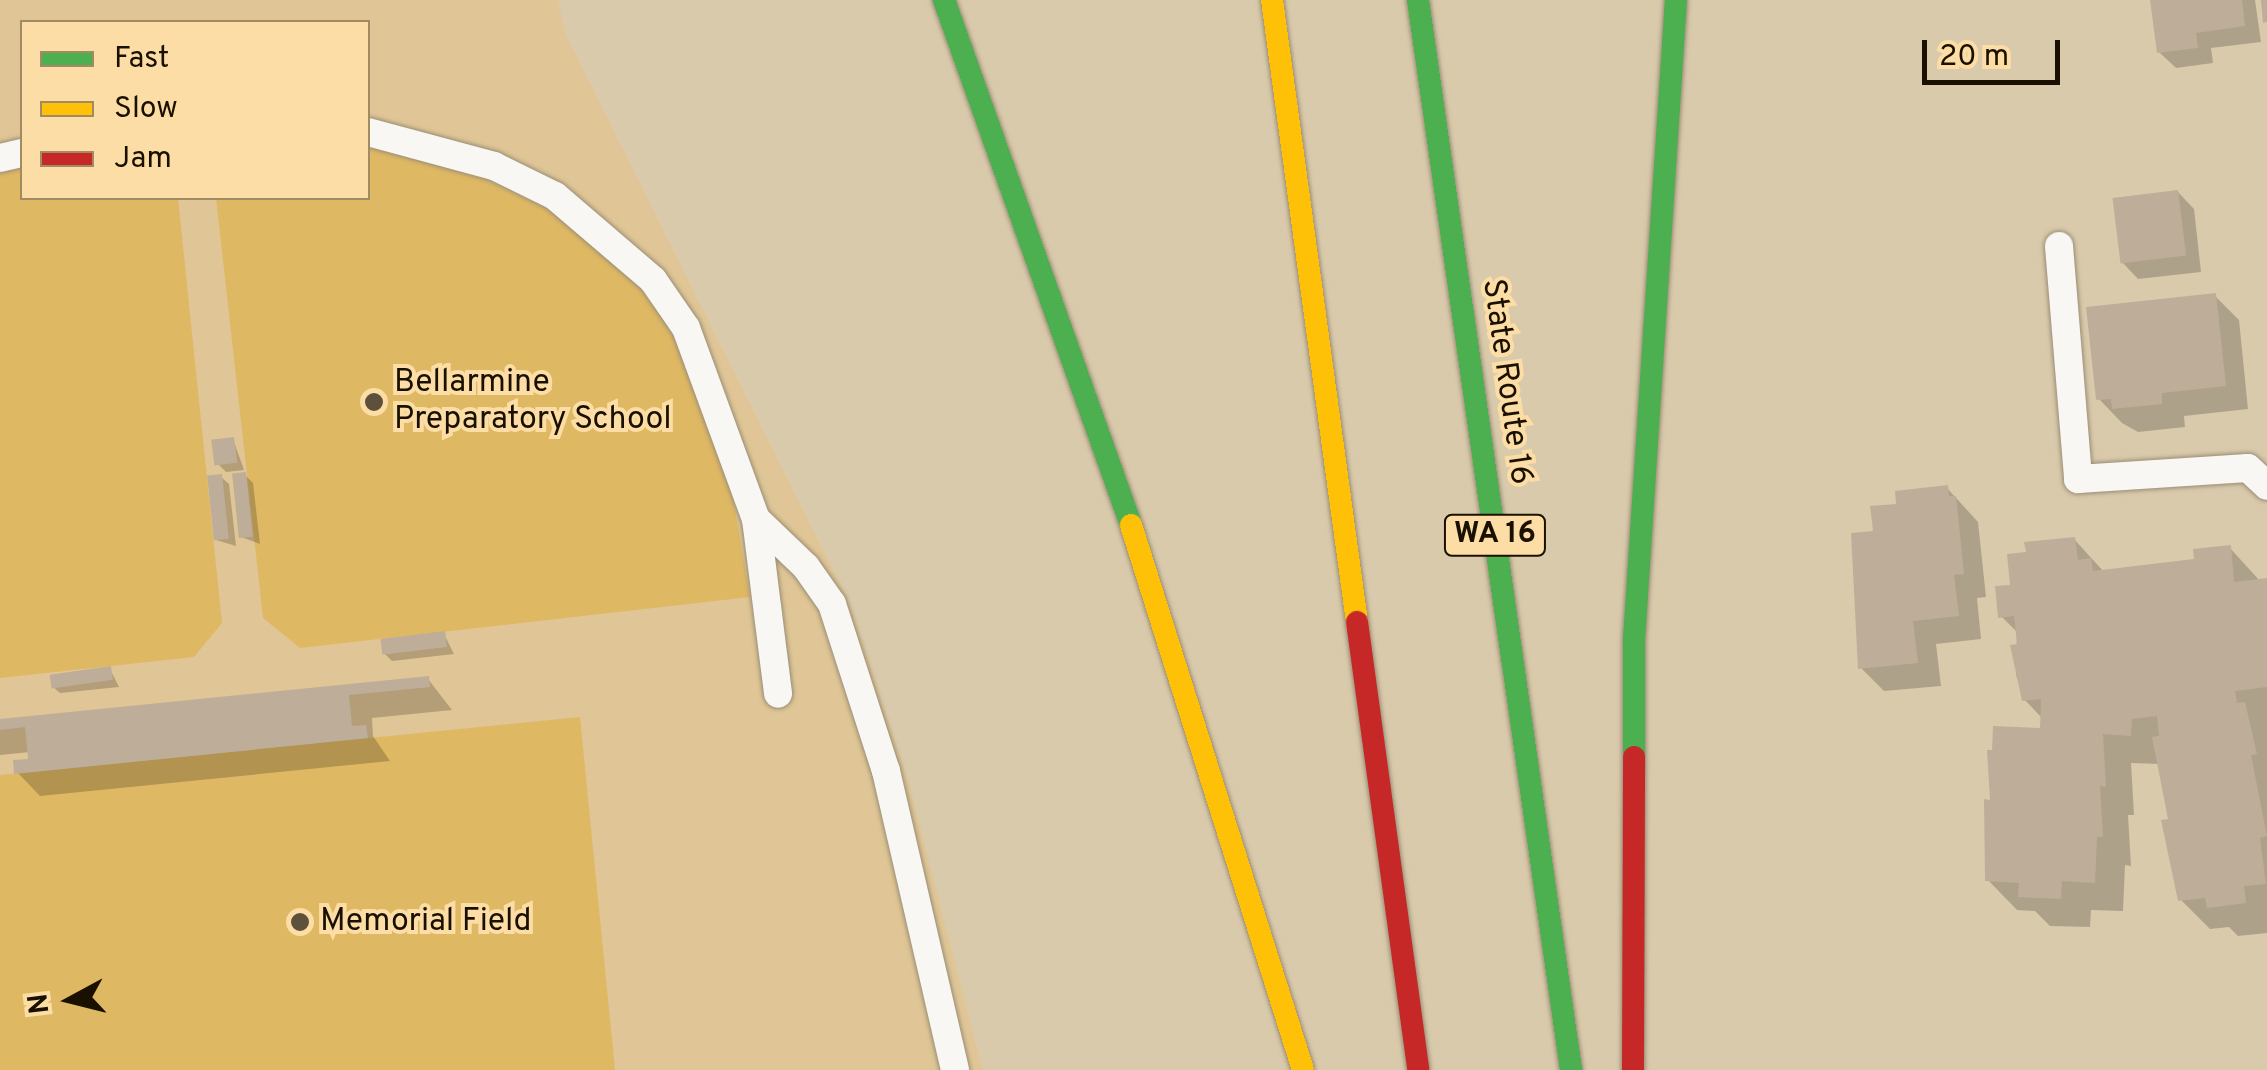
<!DOCTYPE html>
<style>
body{margin:0}
#map{position:relative;width:2267px;height:1070px;overflow:hidden;background:#dacaac;font-family:Overpass,sans-serif}
div>[style]{position:absolute}
.built>*{inset:0;background:#e0c696}
.green>*{inset:0;background:#dfb863}
.shadow>*{inset:0;background:#0003}
.building>*{inset:0;background:#beae99;transform-origin:0 0}
.roads{filter:drop-shadow(0 0 2px #9a8e76) drop-shadow(0 0 2px #9a8e76)}
.lane>*{height:28px;margin:-14px;padding:0 14px;transform-origin:14px;border-radius:14px;background:#f9f7f3}
.fast>*{height:22px;margin:-11px;padding:0 11px;transform-origin:11px;border-radius:11px;background:#4caf50}
.slow>*{height:22px;margin:-11px;padding:0 11px;transform-origin:11px;border-radius:11px;background:#ffc107}
.jam>*{height:22px;margin:-11px;padding:0 11px;transform-origin:11px;border-radius:11px;background:#c62828}
.dots>*{width:28px;height:28px;translate:-50% -50%;box-sizing:border-box;border:5px solid #fcdda5;border-radius:50%}
span{translate:-50% -50%;white-space:nowrap;text-align:center;line-height:1.15;-webkit-text-stroke:8px #fcdda5;paint-order:stroke}
.shield-label span{padding:2px 8px;background:#fcdda5;border:2px solid;border-radius:8px;-webkit-text-stroke-width:0}
.shield-label{font-size:30px;color:#1a1000;font-weight:700}
.street-label{font-size:32px;color:#1a1000}
.poi-label{font-size:32px;color:#1a1000}
.left{translate:0 -50%;text-align:left}
.legend{position:absolute;left:20px;top:20px;width:350px;height:180px;box-sizing:border-box;background:#fcdda5;border:2px solid #a28b63;margin:0;padding:12px 18px;list-style:none;font-size:30px;color:#1a1000}
.legend li{display:flex;align-items:center;gap:20px;height:50px}
.legend b{width:50px;border:2px solid #a28b63}
.north{position:absolute;left:20px;top:950px;width:100px;height:100px;-webkit-text-stroke:8px #fcdda5;paint-order:stroke;rotate:263deg;font-size:28px;font-weight:700;line-height:40px;text-align:center;color:#1a1000}
.north::after{content:'';display:block;margin:auto;width:35px;height:45px;background:#1a1000;clip-path:polygon(50% 0,100% 100%,50% 72%,0 100%)}
.scale{position:absolute;left:1922px;top:40px;width:138px;height:45px;box-sizing:border-box;border:5px solid #1a1000;border-top:0;padding-left:12px;font-size:30px;line-height:35px;white-space:nowrap;color:#1a1000;-webkit-text-stroke:8px #fcdda5;paint-order:stroke}
</style>
<div id="map">
<div class="built">
<div style="clip-path:polygon(evenodd,0 0,558px 0,566px 35px,851px 606px,908px 781px,983px 1070px,0 1070px,0 0,22px 22px,368px 22px,368px 198px,22px 198px,22px 22px)"></div>
</div>
<div class="green">
<div style="clip-path:polygon(368px 146px,483px 178px,552px 211px,647px 294px,683px 352px,729px 475px,750px 597px,300px 648px,263px 618px,216px 198px,368px 198px)"></div>
<div style="clip-path:polygon(22px 164px,22px 198px,178px 198px,222px 623px,194px 657px,0 678px,0 171px)"></div>
<div style="clip-path:polygon(580px 717px,615px 1070px,0 1070px,0 775px)"></div>
</div>
<div class="shadow">
<div style="clip-path:polygon(2153px 0,2255px 0,2261px 42px,2211px 48px,2213px 63px,2176px 68px,2159px 52px)"></div>
<div style="clip-path:polygon(2178px 192px,2194px 209px,2201px 272px,2138px 279px,2122px 262px)"></div>
<div style="clip-path:polygon(2215px 296px,2239px 320px,2248px 409px,2184px 416px,2185px 427px,2138px 432px,2122px 423px,2099px 399px)"></div>
<div style="clip-path:polygon(233px 439px,244px 470px,226px 472px,218px 464px)"></div>
<div style="clip-path:polygon(245px 475px,253px 483px,260px 544px,241px 537px)"></div>
<div style="clip-path:polygon(221px 477px,229px 484px,236px 546px,216px 540px)"></div>
<div style="clip-path:polygon(1947px 488px,1978px 522px,1986px 597px,1977px 598px,1981px 639px,1936px 644px,1941px 686px,1884px 691px,1861px 668px,1876px 533px,1899px 506px)"></div>
<div style="clip-path:polygon(2074px 539px,2104px 572px,2197px 562px,2230px 548px,2260px 581px,2267px 581px,2267px 933px,2238px 936px,2229px 927px,2210px 929px,2180px 899px,2160px 764px,2131px 763px,2134px 815px,2128px 815px,2131px 866px,2125px 865px,2123px 911px,2091px 910px,2090px 927px,2050px 926px,2035px 911px,2017px 910px,1988px 880px,2042px 731px,2042px 718px,2025px 700px,2016px 675px,2017px 632px,2001px 616px,2013px 587px)"></div>
<div style="clip-path:polygon(444px 634px,454px 654px,392px 661px,384px 653px)"></div>
<div style="clip-path:polygon(110px 669px,119px 687px,60px 693px,52px 686px)"></div>
<div style="clip-path:polygon(428px 679px,452px 710px,372px 718px,373px 736px,390px 761px,40px 796px,17px 772px,31px 761px,30px 752px,0 755px,0 722px)"></div>
</div>
<div class="building">
<div style="clip-path:polygon(2150px 0,2242px 0,2245px 26px,2196px 33px,2198px 48px,2157px 53px)"></div>
<div style="clip-path:polygon(2261px 0,2267px 0,2267px 22px,2263px 23px)"></div>
<div style="left:2178px;top:190px;width:66px;height:66px;rotate:83deg"></div>
<div style="clip-path:polygon(2216px 293px,2226px 386px,2162px 393px,2162px 404px,2112px 409px,2111px 399px,2096px 400px,2086px 307px)"></div>
<div style="left:234px;top:437px;width:26px;height:23px;rotate:83deg"></div>
<div style="left:246px;top:472px;width:65px;height:14px;rotate:84deg"></div>
<div style="left:222px;top:474px;width:65px;height:15px;rotate:84deg"></div>
<div style="clip-path:polygon(1948px 485px,1949px 496px,1956px 496px,1964px 574px,1954px 575px,1959px 616px,1913px 621px,1918px 663px,1858px 669px,1851px 533px,1873px 531px,1870px 506px,1896px 504px,1895px 491px)"></div>
<div style="clip-path:polygon(2075px 537px,2078px 560px,2091px 558px,2093px 571px,2194px 559px,2193px 549px,2231px 545px,2234px 582px,2267px 578px,2267px 687px,2235px 691px,2237px 703px,2245px 702px,2257px 754px,2251px 755px,2267px 836px,2260px 838px,2266px 884px,2244px 886px,2246px 903px,2207px 908px,2205px 898px,2178px 901px,2161px 820px,2168px 819px,2152px 737px,2159px 736px,2157px 716px,2132px 719px,2131px 736px,2103px 734px,2106px 787px,2100px 786px,2103px 837px,2097px 837px,2095px 883px,2062px 881px,2061px 899px,2018px 897px,2019px 883px,1985px 881px,1984px 799px,1990px 800px,1987px 750px,1992px 750px,1993px 726px,2040px 728px,2041px 699px,2022px 701px,2010px 645px,2017px 644px,2014px 616px,1998px 618px,1995px 586px,2010px 585px,2007px 554px,2026px 552px,2024px 542px)"></div>
<div style="left:445px;top:631px;width:16px;height:65px;rotate:83deg"></div>
<div style="left:111px;top:666px;width:14px;height:62px;rotate:82deg"></div>
<div style="clip-path:polygon(429px 676px,430px 687px,349px 695px,352px 726px,366px 725px,368px 738px,14px 774px,13px 760px,28px 759px,25px 727px,0 730px,0 719px)"></div>
</div>
<div class="roads">
<div class="lane">
<div style="left:368px;top:132px;width:131px;rotate:15.1deg"></div>
<div style="left:494px;top:166px;width:68px;rotate:26.2deg"></div>
<div style="left:555px;top:196px;width:129px;rotate:40.6deg"></div>
<div style="left:653px;top:280px;width:58px;rotate:55.5deg"></div>
<div style="left:686px;top:328px;width:203px;rotate:69.9deg"></div>
<div style="left:756px;top:519px;width:176px;rotate:82.8deg"></div>
<div style="left:0;top:158px;width:23px;rotate:-13deg"></div>
<div style="left:2059px;top:246px;width:234px;rotate:85.3deg"></div>
<div style="left:2078px;top:479px;width:170px;rotate:-3.7deg"></div>
<div style="left:2248px;top:468px;width:26px;rotate:43deg"></div>
<div style="left:756px;top:519px;width:69px;rotate:43.8deg"></div>
<div style="left:806px;top:567px;width:45px;rotate:54.9deg"></div>
<div style="left:832px;top:604px;width:176px;rotate:72.1deg"></div>
<div style="left:886px;top:771px;width:307px;rotate:77deg"></div>
</div>
<div class="fast">
<div style="left:944px;top:0;width:557px;rotate:70.39deg"></div>
<div style="left:1418px;top:0;width:1081px;rotate:81.86deg"></div>
<div style="left:1634px;top:757px;width:117px;rotate:-90deg"></div>
<div style="left:1634px;top:640px;width:641px;rotate:-86.25deg"></div>
</div>
<div class="slow">
<div style="left:1272px;top:0;width:628px;rotate:82.22deg"></div>
<div style="left:1131px;top:525px;width:571px;rotate:72.48deg"></div>
</div>
<div class="jam">
<div style="left:1357px;top:622px;width:452px;rotate:82.2deg"></div>
<div style="left:1633px;top:1070px;width:313px;rotate:-89.8deg"></div>
</div>
</div>
<div class="dots">
<div style="left:374px;top:402px;background:#5d513c"></div>
<div style="left:300px;top:922px;background:#5d513c"></div>
</div>
<div class="shield-label">
<span style="left:1495px;top:535px">WA 16</span>
</div>
<div class="street-label">
<span style="left:1506px;top:382px;rotate:82deg">State Route 16</span>
</div>
<div class="poi-label">
<span class="left" style="left:394px;top:402px">Bellarmine<br>Preparatory School</span>
<span class="left" style="left:320px;top:922px">Memorial Field</span>
</div>
<ul class="legend">
<li><b style="height:12px;background:#4caf50"></b>Fast</li>
<li><b style="height:12px;background:#ffc107"></b>Slow</li>
<li><b style="height:12px;background:#c62828"></b>Jam</li>
</ul>
<div class="north">N</div>
<div class="scale">20 m</div>
</div>
